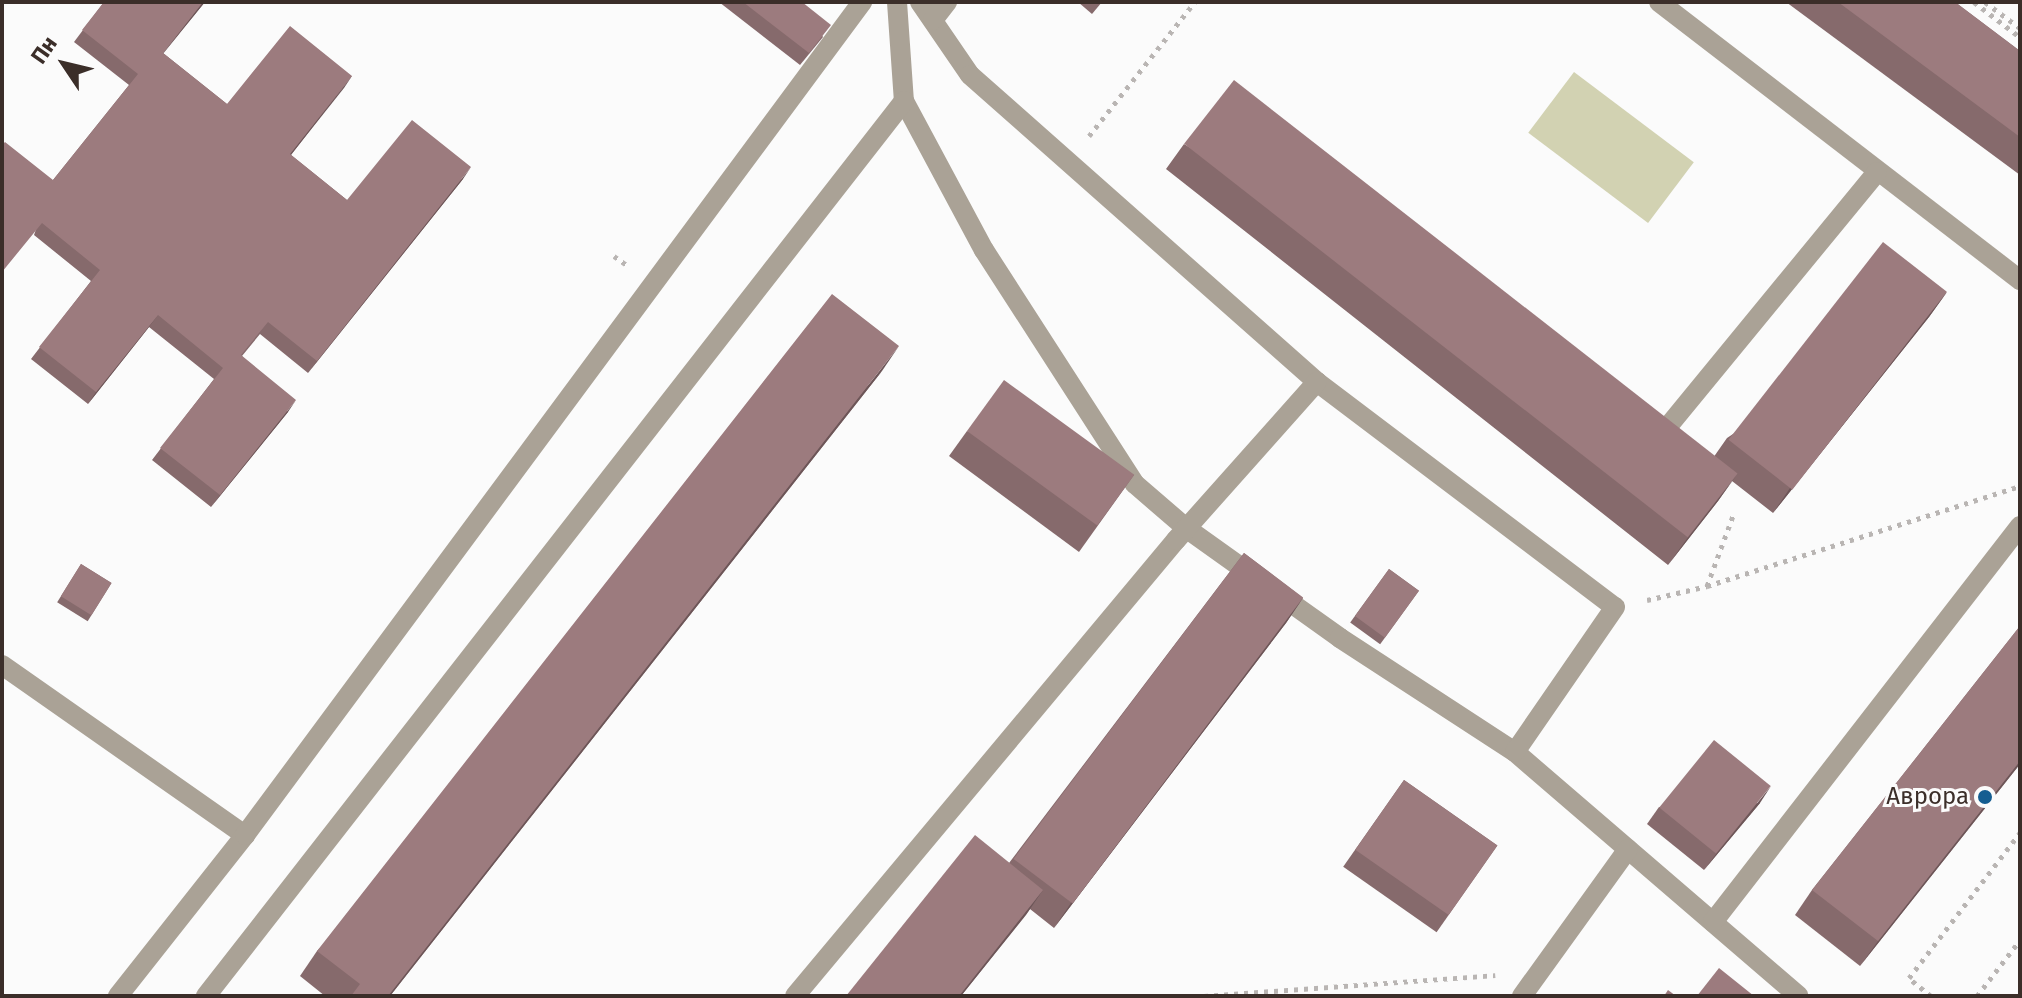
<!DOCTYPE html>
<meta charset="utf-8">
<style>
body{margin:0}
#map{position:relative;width:2022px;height:998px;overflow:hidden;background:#fbfbfb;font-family:"Fira Sans",sans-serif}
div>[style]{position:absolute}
.green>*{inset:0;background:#d2d2b2;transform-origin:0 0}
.path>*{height:5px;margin-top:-2.5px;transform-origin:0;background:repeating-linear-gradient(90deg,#b9b5b3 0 4px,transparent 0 10px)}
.minor>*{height:20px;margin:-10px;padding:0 10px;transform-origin:10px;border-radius:10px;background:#aaa296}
.wall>*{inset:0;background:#866a6c;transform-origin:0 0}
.shaded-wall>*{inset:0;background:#6d5658}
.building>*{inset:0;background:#9c7b7e;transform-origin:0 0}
.dots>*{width:22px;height:22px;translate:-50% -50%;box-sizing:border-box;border:4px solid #fbfbfb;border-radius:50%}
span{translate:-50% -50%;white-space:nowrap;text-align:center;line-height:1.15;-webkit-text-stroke:6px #fbfbfb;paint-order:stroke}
.poi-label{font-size:24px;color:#3b2e29}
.right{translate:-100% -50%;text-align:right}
.frame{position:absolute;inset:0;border:4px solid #3b2e29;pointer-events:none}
.north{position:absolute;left:24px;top:24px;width:80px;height:80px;-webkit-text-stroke:6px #fbfbfb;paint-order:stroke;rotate:305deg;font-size:22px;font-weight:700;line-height:32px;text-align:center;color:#3b2e29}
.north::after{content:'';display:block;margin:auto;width:28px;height:36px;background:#3b2e29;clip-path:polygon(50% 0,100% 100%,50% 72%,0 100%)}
</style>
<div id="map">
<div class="green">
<div style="left:1574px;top:72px;width:150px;height:76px;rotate:37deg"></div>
</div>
<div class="path">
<div style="left:1974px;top:2px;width:58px;rotate:37.3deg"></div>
<div style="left:1985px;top:2px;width:44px;rotate:36.6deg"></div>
<div style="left:1089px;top:136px;width:171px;rotate:-51.7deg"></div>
<div style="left:614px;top:256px;width:16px;rotate:35deg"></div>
<div style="left:1707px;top:586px;width:329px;rotate:-17.7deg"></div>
<div style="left:1647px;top:600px;width:62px;rotate:-13.1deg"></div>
<div style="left:1707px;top:586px;width:78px;rotate:-69.7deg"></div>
<div style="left:1204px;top:996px;width:292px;rotate:-4.1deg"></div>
<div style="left:1931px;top:996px;width:28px;rotate:-141deg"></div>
<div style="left:1909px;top:978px;width:183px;rotate:-52.6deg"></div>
<div style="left:1977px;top:996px;width:71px;rotate:-52.5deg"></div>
</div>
<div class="minor">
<div style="left:897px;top:2px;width:99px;rotate:86deg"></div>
<div style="left:904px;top:101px;width:169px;rotate:61.8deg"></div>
<div style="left:984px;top:250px;width:278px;rotate:57.2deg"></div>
<div style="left:1135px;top:484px;width:67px;rotate:40.8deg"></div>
<div style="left:1186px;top:528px;width:189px;rotate:35.5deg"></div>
<div style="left:1340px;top:638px;width:209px;rotate:33.1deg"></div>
<div style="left:1515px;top:752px;width:374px;rotate:40.7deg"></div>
<div style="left:920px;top:2px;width:88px;rotate:55.6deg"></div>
<div style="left:970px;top:75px;width:463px;rotate:41.5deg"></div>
<div style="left:1317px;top:382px;width:373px;rotate:37.1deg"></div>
<div style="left:1615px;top:607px;width:176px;rotate:124.6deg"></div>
<div style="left:1659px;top:2px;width:456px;rotate:37.6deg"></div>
<div style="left:933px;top:20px;width:23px;rotate:-52deg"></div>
<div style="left:1670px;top:424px;width:326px;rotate:-50.6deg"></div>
<div style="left:2px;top:665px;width:297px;rotate:35deg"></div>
<div style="left:1713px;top:922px;width:501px;rotate:-52.22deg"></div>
<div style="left:118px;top:996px;width:205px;rotate:-51.7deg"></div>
<div style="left:245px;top:835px;width:1037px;rotate:-53.47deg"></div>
<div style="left:206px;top:996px;width:1135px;rotate:-52.05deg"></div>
<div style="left:795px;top:996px;width:594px;rotate:-50.12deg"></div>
<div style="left:1176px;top:540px;width:212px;rotate:-48.3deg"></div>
<div style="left:1522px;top:996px;width:181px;rotate:-54.2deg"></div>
</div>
<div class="wall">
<div style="clip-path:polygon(104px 2px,205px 2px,163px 53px,227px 104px,352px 76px,291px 155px,347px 200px,463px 179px,308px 373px,260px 334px,242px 356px,288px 412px,211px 507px,152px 460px,214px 379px,149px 327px,88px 404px,31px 359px,91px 281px,34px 235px,53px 180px,129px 85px,74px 42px)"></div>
<div style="clip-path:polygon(719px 2px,802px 2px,823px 37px,800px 65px)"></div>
<div style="clip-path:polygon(1078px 2px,1102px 2px,1092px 14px)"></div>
<div style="clip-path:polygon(1786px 2px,1955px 2px,2020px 51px,2020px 175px)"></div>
<div style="clip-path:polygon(1184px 144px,1713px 458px,1727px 438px,1947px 292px,1929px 317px,1773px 513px,1732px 481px,1718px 501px,1668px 565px,1166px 169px)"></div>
<div style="clip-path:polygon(882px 371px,390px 996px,325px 996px,300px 976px,317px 951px)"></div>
<div style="clip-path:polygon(967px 431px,1134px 475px,1079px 552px,949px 456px)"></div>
<div style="clip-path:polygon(1244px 553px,1303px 598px,1286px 623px,1054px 928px,1030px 909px,961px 996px,846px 996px,1009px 863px)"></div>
<div style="left:81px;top:564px;width:36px;height:45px;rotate:32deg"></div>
<div style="left:1389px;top:569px;width:37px;height:66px;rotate:36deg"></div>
<div style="clip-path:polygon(2020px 626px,2020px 764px,1860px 966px,1795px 915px,1812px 890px)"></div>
<div style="left:1404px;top:780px;width:114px;height:106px;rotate:35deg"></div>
<div style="clip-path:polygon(1760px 803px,1704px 870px,1647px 824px,1659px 807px)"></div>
</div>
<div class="shaded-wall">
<div style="clip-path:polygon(203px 2px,205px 2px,154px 65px,163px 53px)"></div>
<div style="clip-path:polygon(352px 76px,344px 88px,282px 166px,290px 154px)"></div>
<div style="clip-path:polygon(471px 167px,463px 179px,308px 373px,317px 361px)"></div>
<div style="clip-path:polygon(1947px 292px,1929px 317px,1773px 513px,1790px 488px)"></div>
<div style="clip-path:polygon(158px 315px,149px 327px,88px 404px,96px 392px)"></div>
<div style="clip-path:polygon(899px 346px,882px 371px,390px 996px,388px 996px)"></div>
<div style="clip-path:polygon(296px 400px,288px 412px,211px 507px,220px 495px)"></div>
<div style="clip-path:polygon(1736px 476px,1718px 501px,1668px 565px,1686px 540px)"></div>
<div style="clip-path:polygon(1303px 598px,1286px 623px,1054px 928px,1071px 903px)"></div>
<div style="clip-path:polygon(2020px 761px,2020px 764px,1860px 966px,1878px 941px)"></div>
<div style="clip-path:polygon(1771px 786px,1760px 803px,1704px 870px,1716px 854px)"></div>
<div style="clip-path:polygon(1043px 890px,1026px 915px,961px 996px,959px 996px)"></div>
</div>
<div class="building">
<div style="clip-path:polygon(104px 2px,203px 2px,163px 53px,227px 104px,290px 26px,352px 76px,290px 154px,347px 200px,412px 120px,471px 167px,317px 361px,268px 322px,241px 355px,296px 400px,220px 495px,160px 448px,223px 368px,158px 315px,96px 392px,39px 347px,100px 270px,42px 223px,2px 272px,2px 145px,5px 142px,53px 180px,138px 74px,82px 30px)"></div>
<div style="clip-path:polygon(743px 2px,802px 2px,831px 25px,809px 53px)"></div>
<div style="clip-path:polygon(1838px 2px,1955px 2px,2020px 51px,2020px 137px)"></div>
<div style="left:1234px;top:80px;width:639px;height:81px;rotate:38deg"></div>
<div style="left:1883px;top:242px;width:81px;height:251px;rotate:38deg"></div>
<div style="clip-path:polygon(832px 294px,899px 346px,388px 996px,351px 996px,360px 984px,317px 951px)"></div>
<div style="left:1004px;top:380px;width:161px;height:63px;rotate:36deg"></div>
<div style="left:1244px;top:553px;width:74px;height:383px;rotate:37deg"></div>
<div style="left:81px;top:564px;width:36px;height:38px;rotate:32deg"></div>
<div style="left:1389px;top:569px;width:37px;height:58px;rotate:36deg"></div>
<div style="clip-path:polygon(2020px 626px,2020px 761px,1878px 941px,1812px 890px)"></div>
<div style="left:1714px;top:740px;width:73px;height:87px;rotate:39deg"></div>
<div style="left:1404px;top:780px;width:114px;height:85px;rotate:35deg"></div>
<div style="clip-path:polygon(975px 835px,1043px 890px,959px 996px,846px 996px)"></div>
<div style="clip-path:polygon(1719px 968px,1754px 996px,1697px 996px)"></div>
<div style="clip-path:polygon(1668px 990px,1676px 996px,1664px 996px)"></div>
</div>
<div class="dots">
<div style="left:1985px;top:797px;background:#155d91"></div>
</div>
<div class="poi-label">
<span class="right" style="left:1969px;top:797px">Аврора</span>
</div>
<div class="frame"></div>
<div class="north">Пн</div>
</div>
